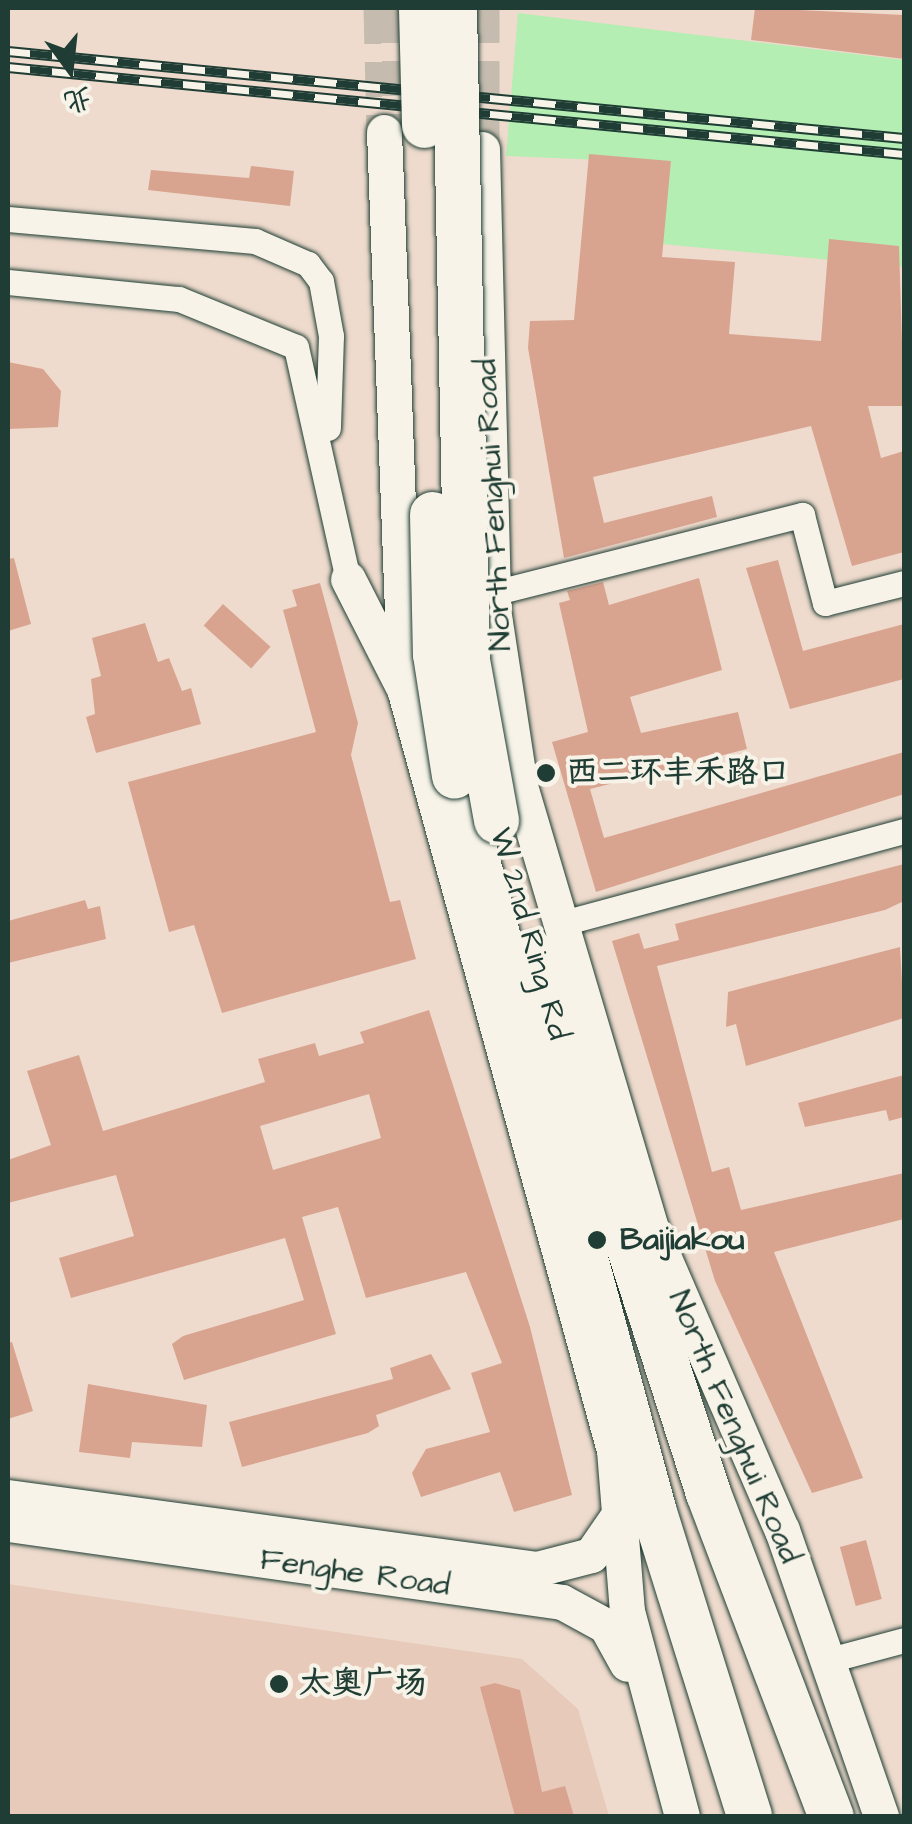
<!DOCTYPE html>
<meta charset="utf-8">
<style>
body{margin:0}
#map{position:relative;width:912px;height:1824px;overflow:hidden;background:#eedbcd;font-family:"Architects Daughter","LXGW WenKai TC",sans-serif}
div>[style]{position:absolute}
.built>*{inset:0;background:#e8caba}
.green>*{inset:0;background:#b5eeb2}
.building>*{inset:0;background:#d9a48f;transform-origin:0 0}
.secondary-tunnel>*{height:35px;margin-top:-17.5px;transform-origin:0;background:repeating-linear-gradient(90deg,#c5bbae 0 35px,transparent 0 53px)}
.roads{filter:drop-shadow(0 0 2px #1f3d34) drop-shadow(0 0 2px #1f3d34)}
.street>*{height:25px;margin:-12.5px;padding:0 12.5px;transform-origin:12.5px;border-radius:12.5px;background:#f7f3e8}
.secondary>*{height:35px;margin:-17.5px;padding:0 17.5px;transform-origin:17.5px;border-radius:17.5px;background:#f7f3e8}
.highway>*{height:45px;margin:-22.5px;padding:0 22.5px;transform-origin:22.5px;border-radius:22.5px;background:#f7f3e8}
.rail>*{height:11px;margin-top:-5.5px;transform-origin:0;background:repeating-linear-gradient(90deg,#f7f3e8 0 22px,#1f3d34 0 44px);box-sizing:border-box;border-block:2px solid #1f3d34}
.bridges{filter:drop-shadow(0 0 2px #1f3d34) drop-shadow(0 0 2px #1f3d34)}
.highway-bridge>*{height:45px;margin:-22.5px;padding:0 22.5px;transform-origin:22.5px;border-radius:22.5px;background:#f7f3e8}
.dots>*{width:28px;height:28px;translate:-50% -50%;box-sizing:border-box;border:5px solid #f7f3e8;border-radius:50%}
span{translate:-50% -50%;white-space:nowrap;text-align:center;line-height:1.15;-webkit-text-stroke:8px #f7f3e8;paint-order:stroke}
.street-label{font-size:32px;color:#1f3d34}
.poi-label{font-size:32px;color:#1f3d34;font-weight:700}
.left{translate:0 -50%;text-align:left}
.frame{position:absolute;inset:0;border:10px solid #1f3d34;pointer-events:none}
.north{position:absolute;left:20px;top:20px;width:100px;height:100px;-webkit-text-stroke:8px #f7f3e8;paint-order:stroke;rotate:165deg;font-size:28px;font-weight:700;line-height:40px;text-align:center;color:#1f3d34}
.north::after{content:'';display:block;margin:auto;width:35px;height:45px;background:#1f3d34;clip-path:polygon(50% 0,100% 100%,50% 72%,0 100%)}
</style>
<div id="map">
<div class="built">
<div style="clip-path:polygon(8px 1584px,522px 1659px,578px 1709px,609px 1816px,8px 1816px)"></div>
</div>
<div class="green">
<div style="clip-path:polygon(518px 13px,904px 60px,904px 267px,662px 244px,671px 163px,506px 156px)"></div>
</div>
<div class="building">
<div style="clip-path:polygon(755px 8px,904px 15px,904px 59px,751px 40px)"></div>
<div style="clip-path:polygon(589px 154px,671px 161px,662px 257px,735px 262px,729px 334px,821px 341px,829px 239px,899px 246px,904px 406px,868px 406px,881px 458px,904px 451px,904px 552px,852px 566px,811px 426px,593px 477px,604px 523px,712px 496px,717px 517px,564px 558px,528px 348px,530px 321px,574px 320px)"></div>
<div style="clip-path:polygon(251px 166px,294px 171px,290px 206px,148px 190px,151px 170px,249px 178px)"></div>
<div style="clip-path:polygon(8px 362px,43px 369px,61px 391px,58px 427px,8px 429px)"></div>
<div style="clip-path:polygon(14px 558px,31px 624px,8px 631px,8px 559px)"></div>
<div style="clip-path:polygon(778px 560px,803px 651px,904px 624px,904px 679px,790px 709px,746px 568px)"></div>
<div style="clip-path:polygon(699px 578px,722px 670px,630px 697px,641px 733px,738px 712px,747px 749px,590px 789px,604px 838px,904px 752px,904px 794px,596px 892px,552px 742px,588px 732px,559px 603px,570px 600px,567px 591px,603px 582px,609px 605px)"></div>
<div style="clip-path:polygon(320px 583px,358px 723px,351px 755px,390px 902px,400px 900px,416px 959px,222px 1013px,194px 925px,169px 932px,128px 782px,316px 732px,283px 610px,297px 606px,292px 590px)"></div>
<div style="left:223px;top:604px;width:64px;height:29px;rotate:42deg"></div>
<div style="clip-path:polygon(145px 623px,158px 662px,169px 658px,182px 691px,191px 688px,201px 724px,96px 753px,86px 717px,95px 714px,91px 679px,101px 676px,92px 638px)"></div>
<div style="clip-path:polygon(904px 864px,904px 901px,885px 910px,657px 966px,712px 1172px,729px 1167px,741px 1210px,904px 1173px,904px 1219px,774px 1252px,863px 1478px,812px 1493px,715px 1281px,612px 941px,639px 933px,644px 949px,679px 940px,675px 924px)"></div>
<div style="clip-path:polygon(85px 900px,88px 909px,100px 906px,106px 939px,8px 963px,8px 921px)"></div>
<div style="clip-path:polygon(900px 947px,904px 1018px,746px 1066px,736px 1024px,726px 1027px,728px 992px)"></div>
<div style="clip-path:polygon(evenodd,429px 1010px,530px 1327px,572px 1495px,514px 1512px,500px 1472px,421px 1497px,412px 1473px,426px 1449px,490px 1432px,471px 1373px,502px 1363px,466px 1272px,366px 1298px,338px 1207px,302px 1217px,336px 1334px,184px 1380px,172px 1344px,183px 1336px,304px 1300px,285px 1238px,71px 1298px,59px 1258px,134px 1236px,116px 1175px,8px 1203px,8px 1160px,51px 1145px,27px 1071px,79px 1055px,103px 1131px,265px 1082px,258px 1059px,315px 1043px,319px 1056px,364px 1043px,360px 1032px,429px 1010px,369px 1094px,381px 1138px,273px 1170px,260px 1126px,369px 1094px)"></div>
<div style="clip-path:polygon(904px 1075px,904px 1117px,889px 1121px,886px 1110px,805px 1127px,798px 1103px)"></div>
<div style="clip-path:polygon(12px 1342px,33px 1411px,8px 1419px,8px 1343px)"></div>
<div style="clip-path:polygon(431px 1354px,451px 1389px,376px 1415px,379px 1426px,368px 1433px,242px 1467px,229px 1422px,393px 1379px,390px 1368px)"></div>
<div style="clip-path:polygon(88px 1384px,207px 1405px,202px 1447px,132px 1442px,130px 1458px,79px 1452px)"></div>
<div style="left:866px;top:1540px;width:61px;height:27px;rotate:75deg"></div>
<div style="clip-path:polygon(495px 1683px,520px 1690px,542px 1792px,565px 1786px,574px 1816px,515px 1816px,480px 1687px)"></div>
</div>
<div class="secondary-tunnel">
<div style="left:381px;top:8px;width:124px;rotate:88.6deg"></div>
<div style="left:482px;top:8px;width:141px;rotate:90deg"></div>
</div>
<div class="roads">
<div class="street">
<div style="left:8px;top:219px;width:248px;rotate:5.1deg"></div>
<div style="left:255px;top:241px;width:58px;rotate:23.5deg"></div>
<div style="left:308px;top:264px;width:21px;rotate:53deg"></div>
<div style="left:321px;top:281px;width:56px;rotate:79.7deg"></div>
<div style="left:331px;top:336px;width:92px;rotate:91.9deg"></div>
<div style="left:8px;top:282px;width:172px;rotate:5.7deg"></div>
<div style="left:179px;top:299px;width:126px;rotate:22.3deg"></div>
<div style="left:296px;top:347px;width:238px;rotate:77.4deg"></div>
<div style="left:493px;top:593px;width:319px;rotate:-14.2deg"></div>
<div style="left:802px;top:515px;width:91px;rotate:75.4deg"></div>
<div style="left:825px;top:603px;width:81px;rotate:-14.2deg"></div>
<div style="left:559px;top:924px;width:357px;rotate:-15.1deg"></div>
<div style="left:829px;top:1660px;width:78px;rotate:-14.9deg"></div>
</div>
<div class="secondary">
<div style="left:384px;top:132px;width:560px;rotate:87.85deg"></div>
<div style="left:405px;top:692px;width:786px;rotate:74.59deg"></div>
<div style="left:614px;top:1450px;width:162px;rotate:85.4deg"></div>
<div style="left:627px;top:1611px;width:212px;rotate:75deg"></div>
<div style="left:482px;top:149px;width:460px;rotate:88.6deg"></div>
<div style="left:493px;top:609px;width:179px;rotate:81.3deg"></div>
<div style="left:520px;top:786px;width:461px;rotate:73.5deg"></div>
<div style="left:651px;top:1228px;width:329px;rotate:66.6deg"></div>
<div style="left:782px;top:1530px;width:303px;rotate:70.9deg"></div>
<div style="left:348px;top:579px;width:119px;rotate:63deg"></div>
<div style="left:8px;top:1497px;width:534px;rotate:7.75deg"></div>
<div style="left:537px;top:1569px;width:56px;rotate:-14.5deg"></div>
<div style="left:591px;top:1555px;width:51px;rotate:-55.4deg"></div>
<div style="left:8px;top:1524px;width:559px;rotate:8.01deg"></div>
<div style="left:562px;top:1602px;width:50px;rotate:28.6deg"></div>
<div style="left:606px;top:1626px;width:43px;rotate:61.1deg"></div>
</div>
<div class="highway">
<div style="left:454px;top:776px;width:763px;rotate:74.8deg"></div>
<div style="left:654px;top:1512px;width:318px;rotate:72.6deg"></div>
<div style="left:534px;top:954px;width:566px;rotate:72.11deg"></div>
<div style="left:708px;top:1493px;width:346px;rotate:69.2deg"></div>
</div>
</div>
<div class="rail">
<div style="left:8px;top:51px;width:900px;rotate:5.55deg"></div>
<div style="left:8px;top:67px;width:900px;rotate:5.55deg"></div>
</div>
<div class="bridges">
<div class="highway-bridge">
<div style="left:421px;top:8px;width:117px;rotate:88.5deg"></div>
<div style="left:454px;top:8px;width:652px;rotate:88.86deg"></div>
<div style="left:467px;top:660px;width:163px;rotate:79.7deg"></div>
<div style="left:432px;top:514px;width:140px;rotate:88.8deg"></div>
<div style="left:435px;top:654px;width:123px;rotate:81.1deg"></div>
</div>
</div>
<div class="dots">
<div style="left:546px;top:773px;background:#1f3d34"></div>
<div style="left:597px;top:1240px;background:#1f3d34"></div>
<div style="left:279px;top:1684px;background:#1f3d34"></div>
</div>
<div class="street-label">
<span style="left:494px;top:505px;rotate:-93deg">North Fenghui Road</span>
<span style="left:529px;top:934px;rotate:74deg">W 2nd Ring Rd</span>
<span style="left:734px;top:1427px;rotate:67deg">North Fenghui Road</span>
<span style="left:355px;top:1573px;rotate:8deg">Fenghe Road</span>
</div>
<div class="poi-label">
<span class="left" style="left:566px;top:773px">西二环丰禾路口</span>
<span class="left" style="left:620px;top:1240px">Baijiakou</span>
<span class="left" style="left:299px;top:1684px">太奥广场</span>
</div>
<div class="frame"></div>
<div class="north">北</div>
</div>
